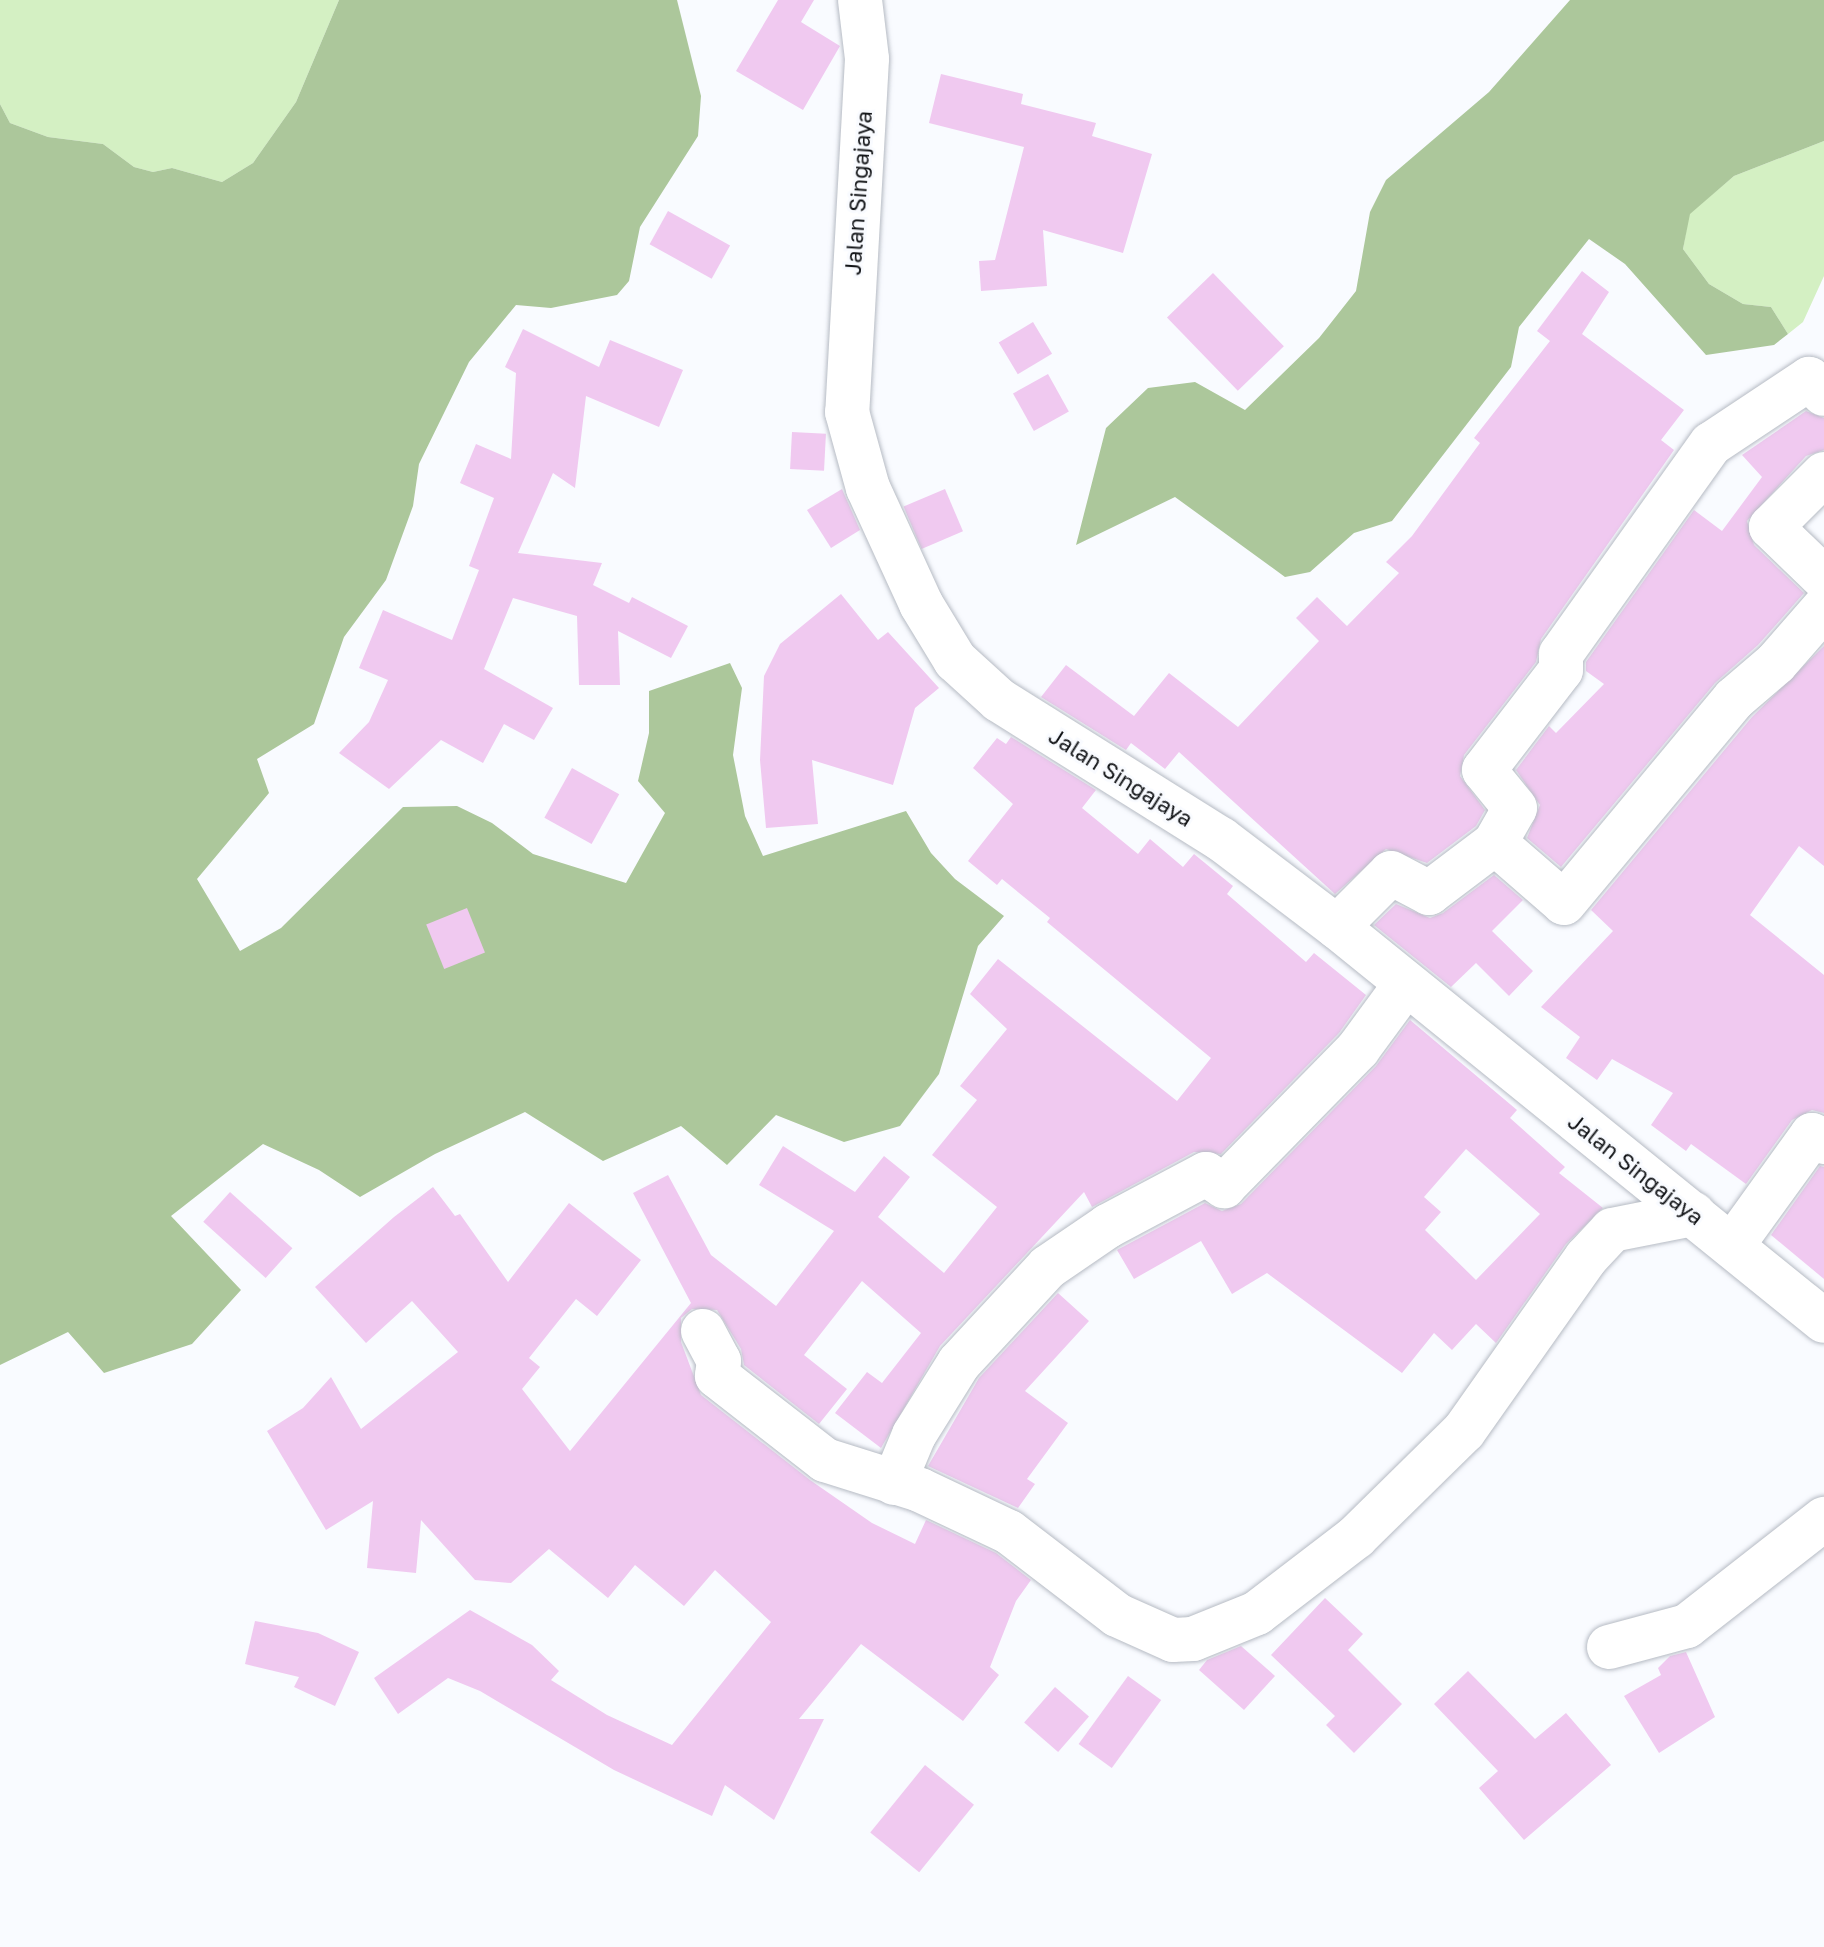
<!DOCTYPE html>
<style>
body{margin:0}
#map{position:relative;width:1824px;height:1947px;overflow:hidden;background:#f9fbff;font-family:"Golos Text",sans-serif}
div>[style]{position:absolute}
.green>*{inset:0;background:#d4f0c3}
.forest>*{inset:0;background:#acc79b}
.building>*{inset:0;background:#f0c9f0;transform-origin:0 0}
.roads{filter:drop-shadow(0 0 2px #b6bbc4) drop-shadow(0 0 2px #b6bbc4)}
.minor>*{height:44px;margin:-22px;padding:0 22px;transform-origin:22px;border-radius:22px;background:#fff}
span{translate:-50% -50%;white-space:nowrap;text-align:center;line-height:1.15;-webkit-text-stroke:6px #f9fbff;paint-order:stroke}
.street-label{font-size:22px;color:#121417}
</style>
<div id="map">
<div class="green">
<div style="clip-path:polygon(0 0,339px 0,296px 102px,253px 163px,222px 182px,172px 168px,153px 172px,134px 167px,103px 144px,48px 137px,10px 123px,0 104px)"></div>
<div style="clip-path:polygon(1824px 141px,1824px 276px,1803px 322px,1788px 334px,1771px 307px,1743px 304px,1709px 284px,1683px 249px,1689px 214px,1734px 176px)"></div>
</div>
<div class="forest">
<div style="clip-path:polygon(339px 0,677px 0,701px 96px,698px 136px,640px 227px,629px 281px,617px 295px,551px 308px,516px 305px,469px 362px,419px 464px,413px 506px,386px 580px,344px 637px,314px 724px,257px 759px,269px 793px,197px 879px,240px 951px,281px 928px,403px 807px,457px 806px,492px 823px,533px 854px,626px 883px,665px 813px,638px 781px,649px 733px,649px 691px,730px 663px,742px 688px,733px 755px,745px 816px,763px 856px,906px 811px,931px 853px,955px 879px,1004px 916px,978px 946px,939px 1074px,900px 1126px,844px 1142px,776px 1115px,727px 1165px,681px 1126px,603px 1161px,525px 1112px,435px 1154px,360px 1197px,319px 1170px,263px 1144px,171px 1216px,241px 1290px,192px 1344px,104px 1373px,68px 1332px,0 1365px,0 104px,10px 123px,48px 137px,103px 144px,134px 167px,153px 172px,172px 168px,222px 182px,253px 163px,296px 102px)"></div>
<div style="clip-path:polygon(1570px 0,1824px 0,1824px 141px,1734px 176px,1690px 214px,1683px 249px,1709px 284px,1743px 304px,1771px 307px,1788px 334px,1774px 345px,1706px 355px,1625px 264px,1589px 239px,1519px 327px,1511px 367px,1392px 521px,1354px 533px,1310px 572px,1285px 577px,1175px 497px,1076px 545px,1106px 428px,1148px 388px,1195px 382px,1245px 410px,1319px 338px,1356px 291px,1370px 212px,1386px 180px,1489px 92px)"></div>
</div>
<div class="building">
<div style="clip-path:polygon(778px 0,814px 0,801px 22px,840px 46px,803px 110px,736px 71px)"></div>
<div style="clip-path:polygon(941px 74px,1023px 94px,1021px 104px,1096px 123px,1092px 136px,1152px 154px,1123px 253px,1043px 230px,1047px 286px,981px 291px,979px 261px,995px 260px,1024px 147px,929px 123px)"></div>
<div style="left:668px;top:211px;width:71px;height:38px;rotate:29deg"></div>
<div style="clip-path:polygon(1582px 271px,1609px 292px,1582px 334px,1684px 410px,1661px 440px,1674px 450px,1541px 639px,1536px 662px,1464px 755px,1460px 776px,1485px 810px,1476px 826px,1427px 863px,1386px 849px,1335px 894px,1179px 752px,1165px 769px,1131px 743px,1126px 750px,1041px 697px,1066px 665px,1134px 716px,1169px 673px,1238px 727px,1319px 641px,1296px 618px,1317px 597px,1347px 626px,1399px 573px,1386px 562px,1412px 536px,1480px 443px,1474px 438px,1550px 341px,1537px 331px)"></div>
<div style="left:1213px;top:273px;width:102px;height:64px;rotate:46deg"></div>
<div style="left:1033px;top:322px;width:37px;height:40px;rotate:59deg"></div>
<div style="clip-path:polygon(523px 329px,599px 367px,610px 340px,683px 370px,659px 427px,586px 396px,575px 488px,553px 473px,518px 553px,602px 563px,593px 585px,629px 603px,632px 597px,688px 626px,671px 658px,618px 631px,620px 685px,579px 685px,577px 616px,513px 598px,484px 669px,553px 708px,534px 740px,504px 724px,483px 763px,441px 740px,389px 789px,339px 753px,369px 722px,388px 680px,359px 668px,383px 610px,452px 640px,479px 570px,469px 566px,494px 498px,460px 483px,476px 444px,511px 459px,516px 373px,505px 367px)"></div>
<div style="left:1048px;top:374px;width:43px;height:40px;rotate:61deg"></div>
<div style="clip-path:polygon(1806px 411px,1824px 418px,1824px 450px,1806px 456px,1747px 521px,1754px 545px,1804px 593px,1758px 645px,1715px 683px,1561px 867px,1527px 838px,1540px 805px,1516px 770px,1549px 726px,1556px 733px,1604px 684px,1586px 671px,1586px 662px,1694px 510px,1722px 531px,1762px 477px,1742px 455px)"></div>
<div style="left:792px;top:432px;width:34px;height:37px;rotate:3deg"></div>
<div style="clip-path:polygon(842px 489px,860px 530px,831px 548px,807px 510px)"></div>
<div style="left:945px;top:489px;width:46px;height:45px;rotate:67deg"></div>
<div style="clip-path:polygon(841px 594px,878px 640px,888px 632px,939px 688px,915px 708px,893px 785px,812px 760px,818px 824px,766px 828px,760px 760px,764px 676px,780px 644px)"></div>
<div style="clip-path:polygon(1824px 646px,1824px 866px,1799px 846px,1750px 915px,1824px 975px,1824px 1113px,1812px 1110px,1792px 1120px,1746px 1184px,1691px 1144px,1686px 1151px,1651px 1125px,1673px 1093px,1612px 1059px,1597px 1080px,1566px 1058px,1580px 1037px,1541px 1007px,1613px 931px,1591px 910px,1752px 717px)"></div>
<div style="clip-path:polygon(1011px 737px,1096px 790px,1082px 808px,1138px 854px,1150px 839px,1183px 867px,1194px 854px,1233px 886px,1227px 894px,1306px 962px,1314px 953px,1366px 995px,1339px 1033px,1221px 1154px,1194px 1152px,1092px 1207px,1084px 1192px,940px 1346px,881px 1448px,835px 1413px,867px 1372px,882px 1383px,921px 1333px,862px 1281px,804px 1355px,847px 1389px,819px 1424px,744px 1365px,741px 1349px,717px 1310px,692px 1309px,681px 1318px,681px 1342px,701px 1395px,810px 1480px,872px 1523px,915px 1544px,926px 1520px,996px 1553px,1031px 1580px,1016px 1601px,990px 1667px,999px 1675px,963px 1721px,861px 1644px,799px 1719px,824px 1719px,774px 1820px,725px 1785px,712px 1816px,614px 1770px,480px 1691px,448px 1678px,398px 1714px,374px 1678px,470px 1610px,532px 1645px,559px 1671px,551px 1680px,607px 1715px,672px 1745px,771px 1622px,715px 1570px,684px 1606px,635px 1565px,608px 1598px,549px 1549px,511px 1583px,475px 1580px,421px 1520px,416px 1573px,367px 1568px,373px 1501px,326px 1530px,267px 1431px,303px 1408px,331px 1377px,361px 1429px,458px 1352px,412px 1301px,366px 1343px,315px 1287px,394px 1217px,433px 1187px,455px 1216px,460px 1214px,508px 1282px,569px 1203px,641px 1260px,597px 1316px,576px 1299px,529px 1358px,540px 1367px,522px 1389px,570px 1451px,691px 1303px,633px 1193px,668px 1175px,711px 1255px,776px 1306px,834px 1231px,759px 1185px,783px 1146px,855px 1192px,884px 1156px,910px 1177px,878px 1217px,944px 1273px,997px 1207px,932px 1155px,977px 1100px,960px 1086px,1007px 1029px,970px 994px,998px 959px,1177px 1101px,1211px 1058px,1047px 922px,1050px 918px,1002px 879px,997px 885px,968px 861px,1013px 804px,973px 768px,997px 738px,1006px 744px)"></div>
<div style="left:572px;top:768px;width:54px;height:57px;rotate:29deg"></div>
<div style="clip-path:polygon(1494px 875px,1523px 900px,1492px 931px,1533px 971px,1509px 996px,1476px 963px,1451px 987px,1374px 925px,1396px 904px,1430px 918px,1443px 913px)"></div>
<div style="left:467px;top:908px;width:48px;height:44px;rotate:68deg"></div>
<div style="clip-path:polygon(evenodd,1410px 1020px,1517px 1110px,1510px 1118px,1565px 1167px,1559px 1173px,1603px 1208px,1566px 1244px,1496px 1343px,1476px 1324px,1452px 1350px,1434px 1333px,1402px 1373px,1267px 1273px,1232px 1294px,1201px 1241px,1134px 1279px,1117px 1250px,1205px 1203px,1222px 1211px,1241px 1204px,1376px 1066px,1410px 1020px,1466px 1149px,1540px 1214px,1476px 1280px,1425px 1230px,1441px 1212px,1424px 1197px,1466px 1149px)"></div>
<div style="clip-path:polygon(1820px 1166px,1824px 1167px,1824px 1279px,1771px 1235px)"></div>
<div style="left:230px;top:1192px;width:84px;height:40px;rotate:42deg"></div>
<div style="clip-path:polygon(1058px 1293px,1089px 1321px,1025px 1391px,1068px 1423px,1027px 1479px,1035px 1484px,1018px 1508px,928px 1466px,979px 1378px)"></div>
<div style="clip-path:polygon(1325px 1598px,1363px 1634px,1348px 1650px,1402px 1704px,1354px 1753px,1326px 1725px,1335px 1716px,1271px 1655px)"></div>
<div style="clip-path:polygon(255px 1621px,318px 1633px,359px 1652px,335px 1706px,294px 1687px,299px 1677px,245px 1664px)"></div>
<div style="clip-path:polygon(1241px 1646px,1275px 1676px,1244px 1710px,1199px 1670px,1207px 1660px)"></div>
<div style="clip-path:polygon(1686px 1652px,1715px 1717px,1659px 1753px,1624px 1696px,1661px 1675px,1658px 1668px,1670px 1656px)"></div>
<div style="clip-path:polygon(1468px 1671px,1535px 1739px,1566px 1713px,1611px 1765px,1524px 1840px,1479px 1788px,1498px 1771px,1434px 1704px)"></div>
<div style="left:1128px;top:1676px;width:41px;height:84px;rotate:36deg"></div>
<div style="left:1055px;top:1687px;width:45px;height:47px;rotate:41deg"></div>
<div style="left:925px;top:1765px;width:63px;height:87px;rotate:39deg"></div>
</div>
<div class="roads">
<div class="minor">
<div style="left:860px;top:0;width:59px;rotate:83.2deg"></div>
<div style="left:867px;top:59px;width:354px;rotate:93.2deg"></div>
<div style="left:847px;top:412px;width:79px;rotate:74.6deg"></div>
<div style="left:868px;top:488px;width:128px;rotate:65.4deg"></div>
<div style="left:921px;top:604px;width:66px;rotate:58.7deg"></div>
<div style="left:955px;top:660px;width:59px;rotate:42.3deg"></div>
<div style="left:999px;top:700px;width:262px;rotate:32.1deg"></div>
<div style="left:1221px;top:839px;width:146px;rotate:37.2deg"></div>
<div style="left:1337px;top:927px;width:626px;rotate:38.97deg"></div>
<div style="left:1824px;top:474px;width:75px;rotate:135deg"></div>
<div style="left:1771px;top:527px;width:74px;rotate:43.9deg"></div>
<div style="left:1495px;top:843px;width:91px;rotate:41deg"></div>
<div style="left:1564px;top:903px;width:266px;rotate:-50.2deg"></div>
<div style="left:1734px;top:699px;width:55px;rotate:-40.6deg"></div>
<div style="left:1776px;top:663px;width:73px;rotate:-48.9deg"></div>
<div style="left:1337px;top:927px;width:76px;rotate:-45deg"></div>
<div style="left:1391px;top:873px;width:43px;rotate:27.8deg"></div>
<div style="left:1429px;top:893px;width:83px;rotate:-37.1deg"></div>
<div style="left:1495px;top:843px;width:40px;rotate:-60.3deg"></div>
<div style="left:1515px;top:808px;width:49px;rotate:-129.2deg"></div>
<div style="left:1484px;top:770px;width:126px;rotate:-52.4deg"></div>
<div style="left:1561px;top:670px;width:16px;rotate:-90deg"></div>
<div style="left:1561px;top:654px;width:258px;rotate:-54.5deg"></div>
<div style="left:1711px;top:444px;width:118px;rotate:-33.6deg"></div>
<div style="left:1809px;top:379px;width:21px;rotate:45deg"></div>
<div style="left:1732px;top:1246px;width:137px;rotate:-54.2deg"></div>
<div style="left:1812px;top:1135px;width:14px;rotate:30deg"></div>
<div style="left:703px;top:1331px;width:34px;rotate:62deg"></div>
<div style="left:719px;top:1361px;width:15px;rotate:98deg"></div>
<div style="left:717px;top:1376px;width:137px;rotate:37.9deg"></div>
<div style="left:825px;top:1460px;width:100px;rotate:17.5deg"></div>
<div style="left:920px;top:1490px;width:98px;rotate:25.3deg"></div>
<div style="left:1009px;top:1532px;width:136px;rotate:37.5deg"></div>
<div style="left:1117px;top:1615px;width:61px;rotate:24.1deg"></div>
<div style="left:1173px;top:1640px;width:20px;rotate:-3deg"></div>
<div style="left:1193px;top:1639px;width:69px;rotate:-22.1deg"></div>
<div style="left:1257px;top:1613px;width:125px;rotate:-37.5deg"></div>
<div style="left:1356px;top:1537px;width:151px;rotate:-44.5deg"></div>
<div style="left:1464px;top:1431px;width:212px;rotate:-54.8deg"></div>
<div style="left:1586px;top:1258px;width:38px;rotate:-47deg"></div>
<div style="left:1612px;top:1230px;width:83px;rotate:-11.2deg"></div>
<div style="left:894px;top:1483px;width:52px;rotate:-67.4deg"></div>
<div style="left:914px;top:1435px;width:85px;rotate:-58deg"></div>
<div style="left:959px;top:1363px;width:131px;rotate:-47.2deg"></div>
<div style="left:1048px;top:1267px;width:73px;rotate:-34.3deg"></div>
<div style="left:1108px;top:1226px;width:111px;rotate:-28deg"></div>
<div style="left:1206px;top:1174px;width:22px;rotate:34deg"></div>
<div style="left:1224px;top:1186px;width:192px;rotate:-45.6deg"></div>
<div style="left:1358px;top:1049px;width:79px;rotate:-53.7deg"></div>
<div style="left:1609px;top:1647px;width:81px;rotate:-15.1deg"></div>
<div style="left:1687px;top:1626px;width:174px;rotate:-38deg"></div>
</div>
</div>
<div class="street-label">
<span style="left:858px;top:193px;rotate:-86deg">Jalan Singajaya</span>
<span style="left:1121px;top:777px;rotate:32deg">Jalan Singajaya</span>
<span style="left:1636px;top:1169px;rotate:38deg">Jalan Singajaya</span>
</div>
</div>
